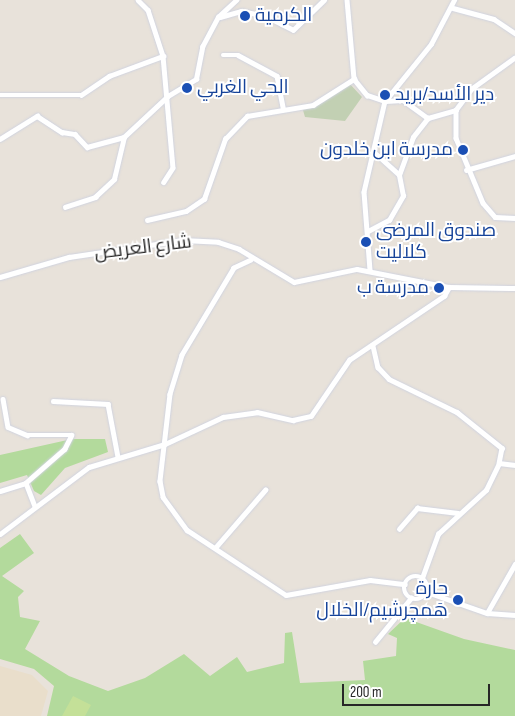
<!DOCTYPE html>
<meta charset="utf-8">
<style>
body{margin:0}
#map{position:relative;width:515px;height:716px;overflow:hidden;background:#e8e2da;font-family:"Sofia Sans Condensed",Cairo,sans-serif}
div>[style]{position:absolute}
.education>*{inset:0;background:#e9decb}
.green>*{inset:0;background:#b3da9c}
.cemetery>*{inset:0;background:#c2d0b3}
.pitch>*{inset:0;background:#c4e098}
.roads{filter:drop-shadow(0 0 1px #d0d3df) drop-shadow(0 0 1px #d0d3df)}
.street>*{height:4.5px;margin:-2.25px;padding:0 2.25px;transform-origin:2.25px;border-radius:2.25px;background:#fff}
.street>.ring{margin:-2.25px;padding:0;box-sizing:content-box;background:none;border:4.5px solid #fff;border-radius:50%}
.dots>*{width:14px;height:14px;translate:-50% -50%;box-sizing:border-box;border:2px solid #fff;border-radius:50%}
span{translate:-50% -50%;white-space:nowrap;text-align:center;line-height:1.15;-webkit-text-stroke:4px #fff;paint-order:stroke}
.transit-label{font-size:19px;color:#164399}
.left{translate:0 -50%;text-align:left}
.right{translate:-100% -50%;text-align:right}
.street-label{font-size:19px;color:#272727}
.scale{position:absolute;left:342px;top:684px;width:148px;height:22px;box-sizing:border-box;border:2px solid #272727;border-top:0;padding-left:6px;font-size:15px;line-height:18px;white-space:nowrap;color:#272727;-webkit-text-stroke:4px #fff;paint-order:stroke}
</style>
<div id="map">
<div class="education">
<div style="clip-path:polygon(0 666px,32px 675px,48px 691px,41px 716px,0 716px)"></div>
</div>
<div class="green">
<div style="clip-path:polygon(72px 439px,105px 439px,108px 452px,65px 468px,41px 495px,34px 491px,27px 475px,0 483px,0 455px)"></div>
<div style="clip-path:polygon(20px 534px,34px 553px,2px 576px,24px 591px,18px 597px,20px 617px,40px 621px,25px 649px,69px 676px,108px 691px,145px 678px,184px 654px,210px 676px,237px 657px,247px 672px,284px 663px,285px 633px,292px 632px,300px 683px,365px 680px,363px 661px,396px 656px,397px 638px,388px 634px,405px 618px,464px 639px,515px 650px,515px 716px,47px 716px,54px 686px,34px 669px,0 659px,0 548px)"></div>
</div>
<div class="cemetery">
<div style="clip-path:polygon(348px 82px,362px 97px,345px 121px,305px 117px,302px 107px,313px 106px)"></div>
</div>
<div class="pitch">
<div style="clip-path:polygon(73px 696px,91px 705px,85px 716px,62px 716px)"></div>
</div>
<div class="roads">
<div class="street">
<div style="left:138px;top:0;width:14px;rotate:45deg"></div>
<div style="left:148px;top:10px;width:48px;rotate:71.9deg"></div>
<div style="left:163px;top:56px;width:112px;rotate:84.9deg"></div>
<div style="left:173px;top:168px;width:17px;rotate:123deg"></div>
<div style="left:347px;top:0;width:79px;rotate:84.9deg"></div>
<div style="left:354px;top:79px;width:21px;rotate:51deg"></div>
<div style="left:367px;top:95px;width:19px;rotate:18deg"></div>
<div style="left:385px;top:101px;width:93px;rotate:103deg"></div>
<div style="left:364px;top:192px;width:78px;rotate:85.6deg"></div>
<div style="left:453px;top:8px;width:42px;rotate:15deg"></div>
<div style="left:494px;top:19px;width:25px;rotate:34deg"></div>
<div style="left:220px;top:17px;width:22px;rotate:-16deg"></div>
<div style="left:241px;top:11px;width:25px;rotate:11deg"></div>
<div style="left:266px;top:16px;width:30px;rotate:27deg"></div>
<div style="left:293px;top:30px;width:43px;rotate:-44.1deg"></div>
<div style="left:223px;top:55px;width:15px"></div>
<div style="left:238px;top:55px;width:44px;rotate:28.3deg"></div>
<div style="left:277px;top:76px;width:33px;rotate:79deg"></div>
<div style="left:515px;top:58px;width:53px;rotate:144.2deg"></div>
<div style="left:472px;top:89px;width:26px;rotate:127deg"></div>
<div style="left:456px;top:110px;width:28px;rotate:90deg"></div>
<div style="left:456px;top:138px;width:70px;rotate:67.4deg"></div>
<div style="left:483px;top:203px;width:18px;rotate:49deg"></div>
<div style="left:495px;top:217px;width:20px;rotate:3deg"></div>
<div style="left:0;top:95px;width:81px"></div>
<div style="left:81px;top:95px;width:34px;rotate:-34deg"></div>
<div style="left:109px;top:76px;width:58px;rotate:-20.3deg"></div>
<div style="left:385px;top:101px;width:73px;rotate:-51.1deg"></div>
<div style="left:431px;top:44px;width:50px;rotate:-62.4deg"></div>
<div style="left:385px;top:101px;width:18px;rotate:-3deg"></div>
<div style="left:403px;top:100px;width:31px;rotate:36deg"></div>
<div style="left:428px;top:118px;width:29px;rotate:-16deg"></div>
<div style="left:0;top:139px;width:44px;rotate:-31.9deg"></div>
<div style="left:37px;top:116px;width:30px;rotate:33deg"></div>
<div style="left:62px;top:132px;width:13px;rotate:9deg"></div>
<div style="left:75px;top:134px;width:18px;rotate:47deg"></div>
<div style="left:87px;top:147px;width:38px;rotate:-15deg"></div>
<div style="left:124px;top:137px;width:60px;rotate:-43deg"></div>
<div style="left:168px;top:96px;width:33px;rotate:-31deg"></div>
<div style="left:196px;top:79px;width:33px;rotate:-79deg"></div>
<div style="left:202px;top:47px;width:34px;rotate:-62deg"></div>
<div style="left:218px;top:17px;width:25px;rotate:-43deg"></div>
<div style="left:466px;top:170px;width:51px;rotate:-15.9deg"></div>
<div style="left:399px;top:175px;width:40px;rotate:-69.8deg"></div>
<div style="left:413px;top:137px;width:24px;rotate:-52deg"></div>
<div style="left:65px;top:207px;width:32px;rotate:-18deg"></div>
<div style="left:95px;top:197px;width:26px;rotate:-43deg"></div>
<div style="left:114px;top:179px;width:43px;rotate:-76.6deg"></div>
<div style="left:147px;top:220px;width:40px;rotate:-13deg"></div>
<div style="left:186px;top:211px;width:22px;rotate:-34deg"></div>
<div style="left:204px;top:199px;width:64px;rotate:-70.7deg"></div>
<div style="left:225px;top:139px;width:32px;rotate:-46deg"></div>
<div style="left:247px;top:116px;width:67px;rotate:-9.5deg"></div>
<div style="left:313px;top:105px;width:49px;rotate:-32.4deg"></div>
<div style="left:368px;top:231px;width:24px;rotate:-28deg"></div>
<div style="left:389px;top:220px;width:28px;rotate:-60deg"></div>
<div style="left:403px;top:196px;width:21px;rotate:-101deg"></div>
<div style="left:399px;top:175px;width:31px;rotate:-138deg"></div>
<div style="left:251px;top:260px;width:19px;rotate:155deg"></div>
<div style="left:234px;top:268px;width:101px;rotate:120.9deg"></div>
<div style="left:182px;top:355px;width:41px;rotate:107.1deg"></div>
<div style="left:170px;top:394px;width:88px;rotate:96.6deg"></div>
<div style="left:160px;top:481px;width:16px;rotate:79deg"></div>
<div style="left:163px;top:497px;width:41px;rotate:54deg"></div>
<div style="left:187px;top:530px;width:118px;rotate:33.3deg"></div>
<div style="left:286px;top:595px;width:85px;rotate:-10.1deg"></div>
<div style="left:370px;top:580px;width:35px;rotate:7deg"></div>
<div style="left:0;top:277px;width:72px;rotate:-16.2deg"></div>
<div style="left:69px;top:257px;width:115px;rotate:-8.5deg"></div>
<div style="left:183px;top:240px;width:35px;rotate:3deg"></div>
<div style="left:218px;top:242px;width:22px;rotate:18deg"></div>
<div style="left:239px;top:249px;width:64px;rotate:31deg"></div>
<div style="left:294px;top:282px;width:64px;rotate:-11.7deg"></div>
<div style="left:357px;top:269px;width:94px;rotate:11.1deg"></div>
<div style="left:449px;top:287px;width:66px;rotate:0.9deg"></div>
<div style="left:373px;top:346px;width:22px;rotate:77deg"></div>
<div style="left:378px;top:367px;width:16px;rotate:47deg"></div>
<div style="left:389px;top:379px;width:76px;rotate:25.9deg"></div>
<div style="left:457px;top:412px;width:58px;rotate:38.7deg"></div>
<div style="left:502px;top:448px;width:15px;rotate:101deg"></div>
<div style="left:499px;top:463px;width:16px;rotate:7deg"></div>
<div style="left:3px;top:399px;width:28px;rotate:80deg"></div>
<div style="left:8px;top:427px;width:21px;rotate:23deg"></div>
<div style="left:27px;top:435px;width:45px"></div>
<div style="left:72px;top:435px;width:16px;rotate:117deg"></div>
<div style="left:65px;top:449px;width:52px;rotate:138.9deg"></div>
<div style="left:53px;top:401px;width:55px;rotate:3.1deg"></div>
<div style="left:108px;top:404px;width:54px;rotate:79.3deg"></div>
<div style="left:0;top:491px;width:27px;rotate:-17deg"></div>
<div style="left:26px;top:483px;width:25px;rotate:69deg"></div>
<div style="left:399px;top:529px;width:28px;rotate:-49deg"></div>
<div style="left:417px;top:508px;width:41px;rotate:7deg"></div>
<div style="left:0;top:534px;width:111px;rotate:-37deg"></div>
<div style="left:89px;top:467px;width:79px;rotate:-16.8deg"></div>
<div style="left:165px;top:444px;width:64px;rotate:-25deg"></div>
<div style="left:223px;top:417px;width:34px;rotate:-8deg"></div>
<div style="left:257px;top:412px;width:37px;rotate:13deg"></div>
<div style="left:293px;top:420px;width:18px;rotate:-13deg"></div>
<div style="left:311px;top:416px;width:68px;rotate:-55.8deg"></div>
<div style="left:349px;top:360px;width:115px;rotate:-34deg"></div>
<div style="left:444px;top:296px;width:10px;rotate:-61deg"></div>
<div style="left:215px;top:548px;width:77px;rotate:-49.2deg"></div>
<div class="ring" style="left:404px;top:576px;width:19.5px;height:19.5px"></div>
<div style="left:422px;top:578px;width:47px;rotate:-70deg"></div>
<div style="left:438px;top:534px;width:65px;rotate:-42.5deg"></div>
<div style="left:486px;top:490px;width:30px;rotate:-64deg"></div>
<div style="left:427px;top:592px;width:64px;rotate:19.3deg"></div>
<div style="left:487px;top:613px;width:28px;rotate:4deg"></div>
<div style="left:487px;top:613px;width:56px;rotate:-60.3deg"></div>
<div style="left:375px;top:642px;width:57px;rotate:-50.7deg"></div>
</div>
</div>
<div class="dots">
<div style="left:245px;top:16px;background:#1a4fb4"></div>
<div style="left:187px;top:88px;background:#1a4fb4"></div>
<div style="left:385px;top:95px;background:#1a4fb4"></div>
<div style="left:463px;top:150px;background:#1a4fb4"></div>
<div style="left:366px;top:242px;background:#1a4fb4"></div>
<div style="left:439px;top:288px;background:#1a4fb4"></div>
<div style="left:458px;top:600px;background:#1a4fb4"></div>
</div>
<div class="transit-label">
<span class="left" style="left:255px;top:16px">الكرمية</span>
<span class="left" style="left:197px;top:88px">الحي الغربي</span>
<span class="left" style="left:395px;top:95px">دير الأسد/بريد</span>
<span class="right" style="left:453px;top:150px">مدرسة ابن خلدون</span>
<span class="left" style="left:376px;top:242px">صندوق المرضى<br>كلاليت</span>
<span class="right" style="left:429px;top:288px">مدرسة ب</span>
<span class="right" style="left:448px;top:600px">حارة<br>هَمچرشيم/الخلال</span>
</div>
<div class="street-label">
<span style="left:143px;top:248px;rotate:-7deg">شارع العريض</span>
</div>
<div class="scale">200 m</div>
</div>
